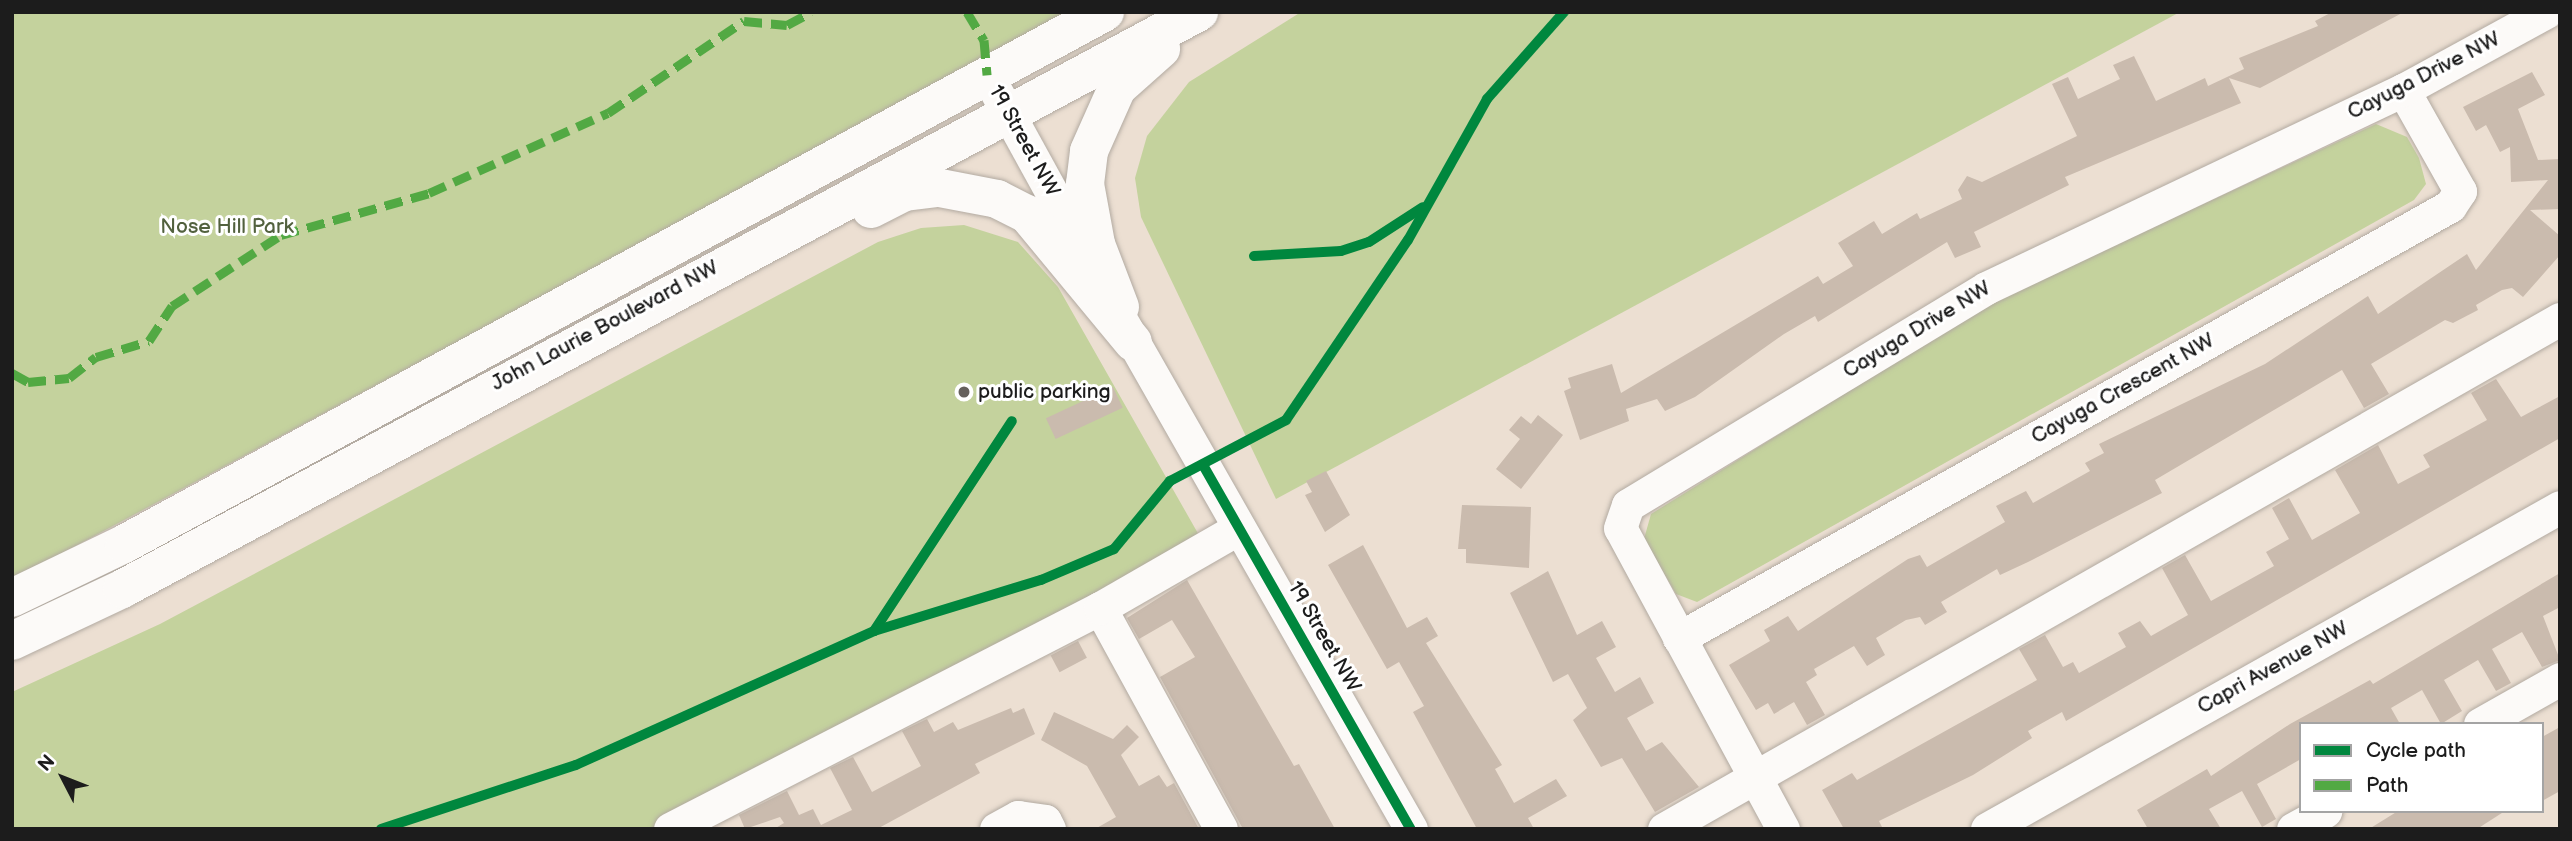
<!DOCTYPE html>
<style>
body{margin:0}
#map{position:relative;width:2572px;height:841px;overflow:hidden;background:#ecdfd2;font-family:"Balsamiq Sans",sans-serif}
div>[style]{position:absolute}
.green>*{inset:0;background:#c4d29d}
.building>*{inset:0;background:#cabbae;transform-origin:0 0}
.roads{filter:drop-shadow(0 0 2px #b2aaa1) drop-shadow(0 0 2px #b2aaa1)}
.minor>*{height:33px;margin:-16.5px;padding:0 16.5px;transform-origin:16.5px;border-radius:16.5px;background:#fcfaf8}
.major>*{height:38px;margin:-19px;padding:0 19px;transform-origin:19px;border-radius:19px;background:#fcfaf8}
.quiet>*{height:9px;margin-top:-4.5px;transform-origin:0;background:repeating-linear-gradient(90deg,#52a943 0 18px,transparent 0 27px)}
.cycleway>*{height:10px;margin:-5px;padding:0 5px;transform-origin:5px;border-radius:5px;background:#00873e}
.dots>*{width:19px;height:19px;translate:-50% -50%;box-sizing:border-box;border:4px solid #fff;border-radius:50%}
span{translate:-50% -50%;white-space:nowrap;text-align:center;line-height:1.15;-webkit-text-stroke:6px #fff;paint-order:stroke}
.street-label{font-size:21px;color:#1c1c1c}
.park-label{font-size:21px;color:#52613e}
.poi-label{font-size:21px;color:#1c1c1c}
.left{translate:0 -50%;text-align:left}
.frame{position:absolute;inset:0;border:14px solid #1c1c1c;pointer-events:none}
.legend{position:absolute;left:2299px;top:722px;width:245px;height:91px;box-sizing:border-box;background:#fff;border:2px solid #a4a4a4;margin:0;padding:9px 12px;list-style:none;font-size:21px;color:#1c1c1c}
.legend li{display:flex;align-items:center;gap:14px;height:35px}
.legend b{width:35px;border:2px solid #a4a4a4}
.north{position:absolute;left:28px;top:743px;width:70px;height:70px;-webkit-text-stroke:5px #fff;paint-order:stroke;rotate:312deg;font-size:19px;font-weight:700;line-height:28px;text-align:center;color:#1c1c1c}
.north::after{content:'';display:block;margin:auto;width:24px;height:32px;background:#1c1c1c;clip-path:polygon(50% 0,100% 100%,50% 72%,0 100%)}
</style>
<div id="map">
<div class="green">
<div style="clip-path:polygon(12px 12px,1074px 12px,12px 580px)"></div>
<div style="clip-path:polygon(1301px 12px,2180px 12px,1276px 499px,1141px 217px,1135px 178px,1147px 136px,1189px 82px)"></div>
<div style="clip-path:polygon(2376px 124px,2407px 137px,2419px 158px,2426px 184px,2414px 200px,1697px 602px,1676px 594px,1644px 539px,1651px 514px,1990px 303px)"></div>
<div style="clip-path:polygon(964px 225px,1018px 242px,1058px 287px,1204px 544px,657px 829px,12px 829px,12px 692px,160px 624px,878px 242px,921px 228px)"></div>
</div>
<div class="building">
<div style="clip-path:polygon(2332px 12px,2404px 12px,2260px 88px,2229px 78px,2241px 103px,2065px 177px,2069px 185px,1974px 232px,1981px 247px,1955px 258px,1947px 242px,1818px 322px,1815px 316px,1784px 334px,1695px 397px,1665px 411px,1657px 399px,1626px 409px,1629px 421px,1580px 440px,1564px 391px,1571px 388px,1568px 378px,1612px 364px,1621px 393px,1818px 276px,1823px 284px,1853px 266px,1838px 243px,1874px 221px,1882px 234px,1917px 213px,1920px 219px,1962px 199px,1958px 190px,1967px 176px,1982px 182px,2077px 136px,2052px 84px,2068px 77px,2078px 99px,2120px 79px,2113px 65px,2134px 56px,2156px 101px,2205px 78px,2208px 86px,2244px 69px,2239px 58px,2318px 26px,2315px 21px)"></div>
<div style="clip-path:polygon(2532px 72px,2545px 95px,2518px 109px,2538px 160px,2560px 159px,2560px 209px,2530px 210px,2560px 236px,2560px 255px,2523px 297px,2512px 288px,2502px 290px,2476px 305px,2478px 310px,2453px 323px,2445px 320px,2371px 364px,2389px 394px,2364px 408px,2342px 370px,2155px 480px,2162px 493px,2028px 562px,2000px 575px,1997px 569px,1941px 602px,1947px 612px,1925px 625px,1920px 617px,1906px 620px,1876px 638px,1885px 655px,1867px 666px,1854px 646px,1814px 669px,1817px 675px,1806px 682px,1825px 715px,1807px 725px,1794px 702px,1774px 714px,1768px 703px,1756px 710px,1729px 665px,1770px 641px,1764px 630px,1788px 616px,1798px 631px,1908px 559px,1920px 555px,1927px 567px,2005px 522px,1996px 506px,2026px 491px,2033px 503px,2090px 471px,2085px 463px,2104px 453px,2099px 444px,2265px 364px,2368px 296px,2378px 314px,2467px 254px,2476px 270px,2548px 180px,2511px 182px,2510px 147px,2500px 152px,2486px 125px,2476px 131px,2463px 107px)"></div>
<div style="clip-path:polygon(2496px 379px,2521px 417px,2560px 396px,2560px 438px,2066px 721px,2062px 712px,2028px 731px,2032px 738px,1973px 775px,1879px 821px,1883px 829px,1844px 829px,1822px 790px,1852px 773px,1857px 780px,2037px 680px,2019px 649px,2045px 635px,2063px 667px,2073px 662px,2079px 673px,2126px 647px,2118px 633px,2140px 621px,2151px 636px,2188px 615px,2162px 568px,2185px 555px,2211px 601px,2274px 566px,2266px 552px,2289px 539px,2272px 508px,2289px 498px,2312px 540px,2360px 513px,2335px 470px,2378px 445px,2398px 484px,2430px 467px,2423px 455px,2487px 420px,2471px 393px)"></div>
<div style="left:1113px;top:387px;width:23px;height:74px;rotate:65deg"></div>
<div style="clip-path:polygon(1538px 415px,1563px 435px,1521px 489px,1496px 469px,1520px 439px,1509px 430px,1521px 416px,1531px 424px)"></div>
<div style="clip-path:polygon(1326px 471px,1350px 515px,1325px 532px,1305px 495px,1312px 492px,1306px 481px)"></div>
<div style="clip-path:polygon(1462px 505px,1531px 507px,1529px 568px,1466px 563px,1466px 549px,1458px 549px)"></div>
<div style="clip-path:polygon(1363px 545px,1407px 628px,1427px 617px,1438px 636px,1426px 643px,1502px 765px,1495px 769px,1514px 803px,1556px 779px,1567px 796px,1528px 818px,1534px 829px,1477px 829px,1413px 712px,1424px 706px,1399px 662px,1387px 669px,1328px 565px)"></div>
<div style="clip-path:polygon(1548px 571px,1577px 635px,1602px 621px,1616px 647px,1596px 658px,1615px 692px,1640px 677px,1654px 703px,1627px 718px,1646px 751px,1662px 742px,1699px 787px,1655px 812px,1622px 758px,1601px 767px,1573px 720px,1587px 708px,1568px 674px,1553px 682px,1510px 593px)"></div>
<div style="clip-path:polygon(2560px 573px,2560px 607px,2543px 616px,2560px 660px,2542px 667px,2522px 632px,2492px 649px,2511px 683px,2496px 691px,2478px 660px,2444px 680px,2462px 711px,2441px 724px,2422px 690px,2391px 708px,2400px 724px,2301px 724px,2301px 759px,2257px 784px,2276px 819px,2262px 827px,2242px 791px,2209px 809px,2221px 829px,2148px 829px,2137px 810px,2207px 769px,2211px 776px,2290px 724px,2370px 680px,2373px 684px)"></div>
<div style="clip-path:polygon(1187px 580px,1294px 766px,1299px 764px,1335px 829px,1243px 829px,1160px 677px,1195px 657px,1172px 620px,1139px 639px,1127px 618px)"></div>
<div style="left:1078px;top:641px;width:19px;height:31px;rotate:62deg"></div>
<div style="clip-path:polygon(1011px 708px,1013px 713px,1024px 708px,1035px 734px,975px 764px,980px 773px,877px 829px,774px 829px,784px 823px,780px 817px,745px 829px,739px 815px,787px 791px,799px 815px,813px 809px,821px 825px,852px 810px,830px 768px,853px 757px,872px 792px,921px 766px,902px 731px,927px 719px,934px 732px,953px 722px,958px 730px)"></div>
<div style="clip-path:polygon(1054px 712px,1113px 739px,1127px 725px,1139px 737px,1121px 755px,1139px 786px,1159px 775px,1167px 787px,1174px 783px,1199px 829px,1095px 829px,1116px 817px,1087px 766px,1041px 740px)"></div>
<div style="clip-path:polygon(2560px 727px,2560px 791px,2542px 801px,2542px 737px)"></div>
<div style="clip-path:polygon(2398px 811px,2505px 811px,2477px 829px,2369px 829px)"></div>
</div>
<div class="roads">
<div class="minor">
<div style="left:987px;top:75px;width:228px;rotate:61.2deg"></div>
<div style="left:1121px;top:320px;width:586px;rotate:60.33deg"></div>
<div style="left:1100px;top:608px;width:252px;rotate:61.3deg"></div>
<div style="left:1679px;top:638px;width:884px;rotate:-29.26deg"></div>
<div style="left:2450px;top:206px;width:18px;rotate:-56deg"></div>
<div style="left:2460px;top:191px;width:116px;rotate:-119.4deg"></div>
<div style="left:2480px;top:724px;width:92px;rotate:-29.4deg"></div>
<div style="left:670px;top:829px;width:483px;rotate:-27.2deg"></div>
<div style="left:1100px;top:608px;width:160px;rotate:-29.9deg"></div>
<div style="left:996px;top:829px;width:25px;rotate:-29deg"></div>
<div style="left:1018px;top:817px;width:27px;rotate:8deg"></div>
<div style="left:1045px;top:821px;width:9px;rotate:63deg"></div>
<div style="left:1664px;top:829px;width:1031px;rotate:-29.65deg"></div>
<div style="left:1783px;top:829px;width:342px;rotate:-118.4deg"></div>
<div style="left:1620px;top:528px;width:24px;rotate:-71deg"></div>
<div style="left:1628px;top:505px;width:419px;rotate:-31.2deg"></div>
<div style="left:1986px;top:288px;width:462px;rotate:-25.4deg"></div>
<div style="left:2403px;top:90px;width:163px;rotate:-28.6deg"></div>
<div style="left:1987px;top:829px;width:657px;rotate:-29.33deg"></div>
<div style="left:2293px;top:829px;width:37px;rotate:-29deg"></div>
</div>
<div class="major">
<div style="left:871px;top:209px;width:38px;rotate:-27deg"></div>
<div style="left:905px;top:192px;width:35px;rotate:-7deg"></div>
<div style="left:940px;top:188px;width:58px;rotate:10.9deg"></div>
<div style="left:997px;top:199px;width:34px;rotate:27deg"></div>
<div style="left:1027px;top:214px;width:166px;rotate:50.4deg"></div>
<div style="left:1120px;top:307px;width:67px;rotate:-110.9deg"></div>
<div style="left:1096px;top:244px;width:61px;rotate:-100.4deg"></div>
<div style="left:1085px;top:184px;width:33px;rotate:-83deg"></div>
<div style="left:1089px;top:151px;width:69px;rotate:-66deg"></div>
<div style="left:1117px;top:88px;width:59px;rotate:-41.6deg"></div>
<div style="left:12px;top:598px;width:124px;rotate:-25.7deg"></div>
<div style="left:124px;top:544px;width:1116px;rotate:-28.47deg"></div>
<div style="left:12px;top:641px;width:122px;rotate:-25.3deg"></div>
<div style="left:122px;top:589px;width:1222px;rotate:-28.18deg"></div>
</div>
</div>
<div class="quiet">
<div style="left:967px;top:12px;width:33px;rotate:59deg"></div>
<div style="left:984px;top:40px;width:35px;rotate:85deg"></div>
<div style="left:12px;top:373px;width:18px;rotate:29deg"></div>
<div style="left:28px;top:382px;width:41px;rotate:-5.6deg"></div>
<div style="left:69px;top:378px;width:34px;rotate:-38deg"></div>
<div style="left:96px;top:357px;width:55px;rotate:-16.8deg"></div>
<div style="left:149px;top:341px;width:42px;rotate:-56.7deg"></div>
<div style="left:172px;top:306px;width:130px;rotate:-33.1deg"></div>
<div style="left:281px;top:235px;width:154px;rotate:-15.8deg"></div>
<div style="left:429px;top:193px;width:196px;rotate:-24.1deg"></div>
<div style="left:608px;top:113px;width:164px;rotate:-34.1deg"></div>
<div style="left:744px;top:21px;width:43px;rotate:5.3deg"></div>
<div style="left:787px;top:25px;width:27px;rotate:-28deg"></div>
</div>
<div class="cycleway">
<div style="left:1254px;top:256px;width:87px;rotate:-3.3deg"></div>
<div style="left:1341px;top:251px;width:29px;rotate:-18deg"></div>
<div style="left:1369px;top:242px;width:64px;rotate:-32.9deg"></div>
<div style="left:1203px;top:465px;width:419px;rotate:60.3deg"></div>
<div style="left:874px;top:631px;width:251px;rotate:-56.7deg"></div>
<div style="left:381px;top:829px;width:205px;rotate:-18.2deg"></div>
<div style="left:576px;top:765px;width:327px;rotate:-24.2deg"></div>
<div style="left:874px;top:631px;width:175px;rotate:-17deg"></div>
<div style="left:1041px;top:580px;width:79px;rotate:-23deg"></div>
<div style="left:1114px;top:549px;width:88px;rotate:-50.5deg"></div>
<div style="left:1170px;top:481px;width:131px;rotate:-27.7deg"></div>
<div style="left:1286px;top:420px;width:217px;rotate:-55.9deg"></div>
<div style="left:1408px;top:240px;width:162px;rotate:-60.7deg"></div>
<div style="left:1487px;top:99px;width:116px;rotate:-48.5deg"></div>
</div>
<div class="dots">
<div style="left:964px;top:392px;background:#65605c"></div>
</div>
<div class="street-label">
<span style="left:2424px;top:76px;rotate:-27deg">Cayuga Drive NW</span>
<span style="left:1024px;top:141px;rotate:61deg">19 Street NW</span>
<span style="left:605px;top:326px;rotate:-28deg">John Laurie Boulevard NW</span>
<span style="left:1917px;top:330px;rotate:-31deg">Cayuga Drive NW</span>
<span style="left:2123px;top:389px;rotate:-29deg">Cayuga Crescent NW</span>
<span style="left:1324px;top:637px;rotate:60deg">19 Street NW</span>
<span style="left:2273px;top:668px;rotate:-29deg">Capri Avenue NW</span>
</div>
<div class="park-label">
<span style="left:227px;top:227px">Nose Hill Park</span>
</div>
<div class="poi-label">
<span class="left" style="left:978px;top:392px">public parking</span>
</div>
<div class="frame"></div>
<ul class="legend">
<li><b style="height:9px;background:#00873e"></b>Cycle path</li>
<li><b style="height:9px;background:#52a943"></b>Path</li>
</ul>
<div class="north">N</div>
</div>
